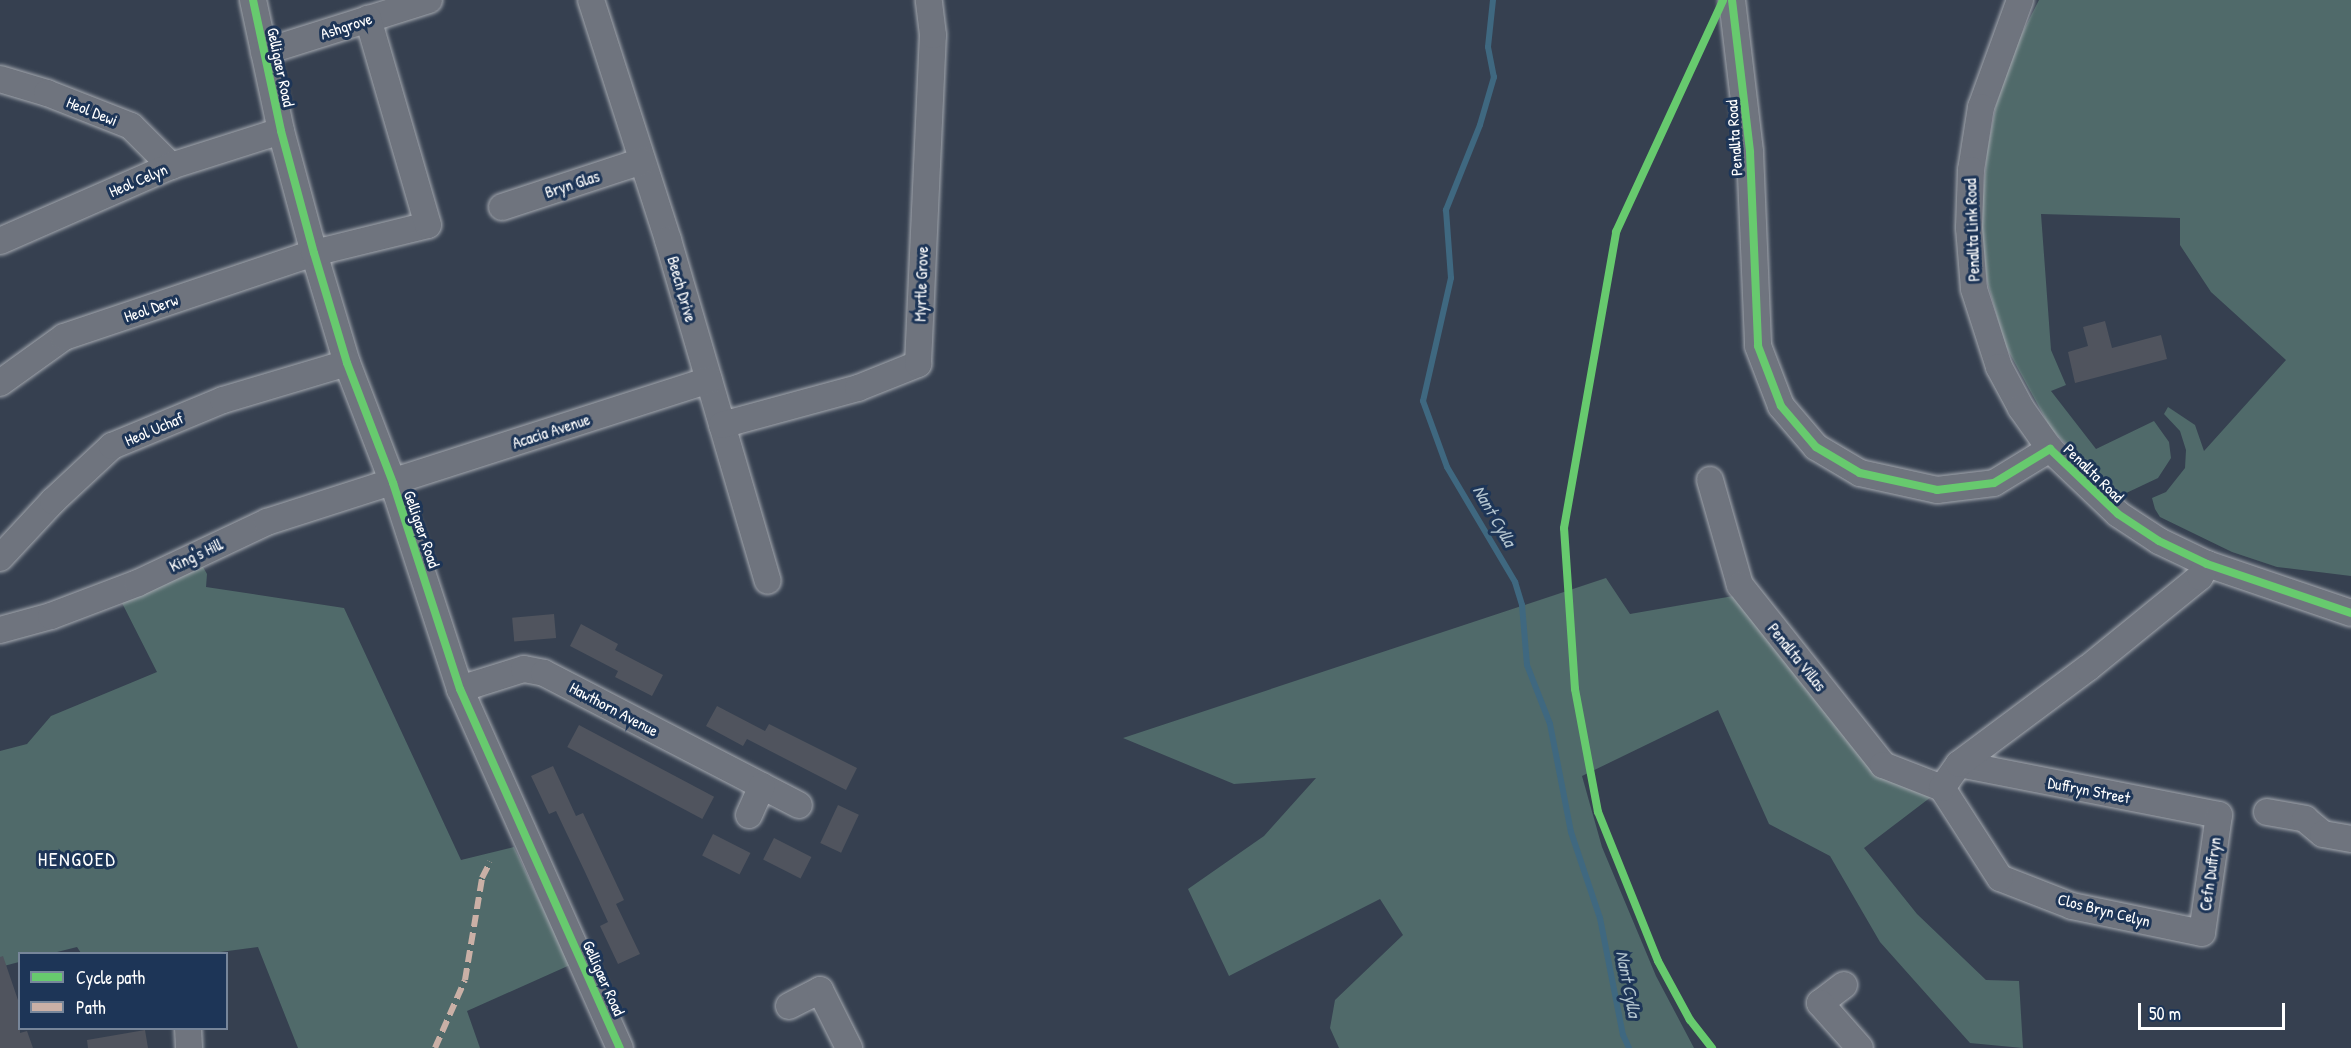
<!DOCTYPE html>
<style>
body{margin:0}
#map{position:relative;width:2351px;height:1048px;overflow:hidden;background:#364050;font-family:"Patrick Hand",sans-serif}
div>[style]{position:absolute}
.green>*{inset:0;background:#506a6a}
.stream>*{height:6px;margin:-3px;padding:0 3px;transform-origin:3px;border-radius:3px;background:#3f6880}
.building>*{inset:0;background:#50545e;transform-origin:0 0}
.roads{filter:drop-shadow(0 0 2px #a5a9b0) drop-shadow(0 0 2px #a5a9b0)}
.minor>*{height:26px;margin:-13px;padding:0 13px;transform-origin:13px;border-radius:13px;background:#6f747e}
.quiet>*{height:6px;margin-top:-3px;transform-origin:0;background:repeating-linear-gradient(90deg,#cab0a6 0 12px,transparent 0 18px)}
.cycleway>*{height:8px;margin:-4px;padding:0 4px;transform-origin:4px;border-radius:4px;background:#67ca6e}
span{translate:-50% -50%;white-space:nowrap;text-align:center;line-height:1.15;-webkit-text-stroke:6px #1d3557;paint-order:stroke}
.street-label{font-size:16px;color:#fff}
.water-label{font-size:18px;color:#b3c4ce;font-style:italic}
.quarter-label{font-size:20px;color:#fff;letter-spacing:1.5px}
.legend{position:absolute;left:18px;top:952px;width:210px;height:78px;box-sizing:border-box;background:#1d3557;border:2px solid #77869a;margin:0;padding:8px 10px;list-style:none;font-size:18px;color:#fff}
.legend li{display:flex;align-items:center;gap:12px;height:30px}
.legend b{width:30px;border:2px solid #77869a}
.scale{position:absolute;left:2138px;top:1003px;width:147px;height:27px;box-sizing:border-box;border:3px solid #fff;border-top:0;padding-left:8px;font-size:18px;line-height:21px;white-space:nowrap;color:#fff;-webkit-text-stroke:4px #1d3557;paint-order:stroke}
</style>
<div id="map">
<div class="green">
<div style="clip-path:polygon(2039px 0,2351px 0,2351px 576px,2277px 567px,2232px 552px,2160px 517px,2155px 509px,2152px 498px,2166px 492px,2185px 468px,2186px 450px,2180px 431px,2164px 414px,2168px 407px,2195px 425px,2204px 451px,2286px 360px,2211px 292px,2180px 245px,2180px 218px,2041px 214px,2051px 350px,2066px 385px,2051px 391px,2096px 449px,2154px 421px,2169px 442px,2171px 458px,2158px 478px,2122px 495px,2109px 488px,2051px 429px,2005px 345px,1987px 281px,1981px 219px,1987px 152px,1996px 105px,2017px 43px)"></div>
<div style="clip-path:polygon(199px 560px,207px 574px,206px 587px,344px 608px,461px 860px,514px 847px,570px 965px,467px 1011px,480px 1048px,298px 1048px,258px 947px,205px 954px,81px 953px,77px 947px,53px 953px,20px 954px,19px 962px,0 967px,0 751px,27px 744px,51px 716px,157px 672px,121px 601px)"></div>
<div style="clip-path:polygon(1606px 578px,1630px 614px,1739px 595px,1931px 797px,1864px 848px,1917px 914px,1986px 980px,2019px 981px,2023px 1048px,1970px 1043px,1880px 942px,1830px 856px,1769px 824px,1718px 710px,1582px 776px,1602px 847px,1656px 976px,1694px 1048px,1339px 1048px,1330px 1028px,1335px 1000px,1403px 935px,1380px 899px,1229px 976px,1188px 889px,1264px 836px,1316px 778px,1234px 784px,1123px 738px)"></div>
</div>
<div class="stream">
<div style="left:1493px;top:0;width:47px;rotate:96.1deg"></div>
<div style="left:1488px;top:47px;width:31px;rotate:79deg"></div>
<div style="left:1494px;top:77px;width:50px;rotate:106.3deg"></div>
<div style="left:1480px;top:125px;width:92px;rotate:111.8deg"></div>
<div style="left:1446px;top:210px;width:68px;rotate:85.8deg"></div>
<div style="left:1451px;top:278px;width:126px;rotate:102.8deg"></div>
<div style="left:1423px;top:401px;width:70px;rotate:70deg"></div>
<div style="left:1447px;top:467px;width:134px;rotate:59.4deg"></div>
<div style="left:1515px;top:582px;width:24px;rotate:73deg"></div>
<div style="left:1522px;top:605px;width:60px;rotate:85.2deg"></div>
<div style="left:1527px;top:665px;width:63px;rotate:68.7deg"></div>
<div style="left:1550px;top:724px;width:110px;rotate:79deg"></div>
<div style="left:1571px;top:832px;width:91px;rotate:71.4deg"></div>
<div style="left:1600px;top:918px;width:119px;rotate:78.9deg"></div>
<div style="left:1623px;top:1035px;width:14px;rotate:65deg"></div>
</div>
<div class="building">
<div style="clip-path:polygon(2105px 321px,2112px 348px,2161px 335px,2167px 359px,2075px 383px,2068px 352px,2088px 346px,2083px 327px)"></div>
<div style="left:554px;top:614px;width:24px;height:42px;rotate:85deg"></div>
<div style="clip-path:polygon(581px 624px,618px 644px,615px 650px,663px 675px,652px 696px,615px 677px,618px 671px,570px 646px)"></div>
<div style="clip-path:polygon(717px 706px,765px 731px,769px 724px,857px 768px,846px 790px,747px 739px,743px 746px,706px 726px)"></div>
<div style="left:579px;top:725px;width:153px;height:25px;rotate:28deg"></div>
<div style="clip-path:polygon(553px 766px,576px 816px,583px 813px,624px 900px,616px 904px,640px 954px,618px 964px,600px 926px,608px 922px,585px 872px,556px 811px,549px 814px,531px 776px)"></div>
<div style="left:838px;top:805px;width:23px;height:42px;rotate:25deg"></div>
<div style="left:713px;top:834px;width:42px;height:24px;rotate:27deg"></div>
<div style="left:774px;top:838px;width:42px;height:24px;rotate:27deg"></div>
<div style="clip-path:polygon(3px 956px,20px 1006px,20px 1033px,27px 1031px,33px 1048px,0 1048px,0 957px)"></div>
<div style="clip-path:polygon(145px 1030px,148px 1048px,88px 1048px,87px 1040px)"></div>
</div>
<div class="roads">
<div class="minor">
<div style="left:253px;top:0;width:134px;rotate:77.9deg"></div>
<div style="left:281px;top:131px;width:126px;rotate:74.9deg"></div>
<div style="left:314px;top:253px;width:115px;rotate:73.3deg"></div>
<div style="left:347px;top:363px;width:129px;rotate:69deg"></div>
<div style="left:393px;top:483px;width:217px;rotate:72deg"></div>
<div style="left:460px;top:689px;width:393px;rotate:66deg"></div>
<div style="left:591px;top:0;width:252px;rotate:72.2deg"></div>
<div style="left:668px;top:240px;width:355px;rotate:73.7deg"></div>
<div style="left:1732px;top:0;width:153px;rotate:83.2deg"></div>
<div style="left:1750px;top:152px;width:194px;rotate:87.6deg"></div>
<div style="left:1758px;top:346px;width:64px;rotate:69deg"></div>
<div style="left:1781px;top:406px;width:54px;rotate:49.5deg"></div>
<div style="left:1816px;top:447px;width:51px;rotate:30.6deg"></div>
<div style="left:1860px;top:473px;width:79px;rotate:12.4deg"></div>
<div style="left:1937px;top:490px;width:57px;rotate:-7deg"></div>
<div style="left:1994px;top:483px;width:66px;rotate:-31.3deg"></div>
<div style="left:2050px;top:449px;width:94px;rotate:43.7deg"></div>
<div style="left:2118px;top:514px;width:49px;rotate:33.4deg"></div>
<div style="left:2159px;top:541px;width:53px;rotate:25.6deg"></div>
<div style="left:2207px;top:564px;width:152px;rotate:18.8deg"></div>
<div style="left:2020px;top:0;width:114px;rotate:110deg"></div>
<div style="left:1981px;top:107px;width:64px;rotate:99deg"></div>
<div style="left:1971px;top:170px;width:58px;rotate:92deg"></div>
<div style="left:1969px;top:228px;width:61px;rotate:85.3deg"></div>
<div style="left:1974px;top:289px;width:82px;rotate:72.2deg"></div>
<div style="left:1999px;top:367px;width:47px;rotate:61.8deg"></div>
<div style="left:2021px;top:408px;width:50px;rotate:54.7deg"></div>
<div style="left:264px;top:52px;width:173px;rotate:-17.5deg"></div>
<div style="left:0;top:79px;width:49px;rotate:16.6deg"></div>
<div style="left:47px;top:93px;width:90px;rotate:21.4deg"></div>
<div style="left:131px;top:126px;width:57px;rotate:45deg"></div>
<div style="left:502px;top:207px;width:147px;rotate:-18.2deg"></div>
<div style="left:0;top:241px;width:187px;rotate:-23.7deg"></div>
<div style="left:171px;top:166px;width:115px;rotate:-17.7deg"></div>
<div style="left:0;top:383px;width:79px;rotate:-35.7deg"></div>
<div style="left:64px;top:337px;width:264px;rotate:-18.6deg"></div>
<div style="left:314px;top:253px;width:117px;rotate:-13.8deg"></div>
<div style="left:428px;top:225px;width:215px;rotate:-106.2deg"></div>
<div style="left:722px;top:425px;width:141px;rotate:-15.2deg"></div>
<div style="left:858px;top:388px;width:65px;rotate:-21.8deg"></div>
<div style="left:918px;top:364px;width:329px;rotate:-87.4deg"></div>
<div style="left:933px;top:35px;width:35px;rotate:-97deg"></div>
<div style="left:1710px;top:480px;width:109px;rotate:74.1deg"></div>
<div style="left:1740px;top:585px;width:230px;rotate:51.5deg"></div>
<div style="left:1883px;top:765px;width:63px;rotate:21.3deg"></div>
<div style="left:0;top:558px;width:78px;rotate:-47.1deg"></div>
<div style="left:53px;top:501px;width:81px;rotate:-43deg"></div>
<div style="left:112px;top:446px;width:120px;rotate:-22.5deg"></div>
<div style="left:223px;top:400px;width:129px;rotate:-16.6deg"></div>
<div style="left:0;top:630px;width:53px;rotate:-15.4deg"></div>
<div style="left:51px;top:616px;width:93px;rotate:-20.8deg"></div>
<div style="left:138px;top:583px;width:143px;rotate:-25.3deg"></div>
<div style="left:267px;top:522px;width:464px;rotate:-17.8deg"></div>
<div style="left:460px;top:689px;width:67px;rotate:-17.4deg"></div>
<div style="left:524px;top:669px;width:20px;rotate:11deg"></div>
<div style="left:544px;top:673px;width:287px;rotate:27.4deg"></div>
<div style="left:1959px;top:764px;width:265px;rotate:11.1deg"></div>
<div style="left:2219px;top:815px;width:119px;rotate:98.2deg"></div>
<div style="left:2202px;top:933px;width:133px;rotate:-168.3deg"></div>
<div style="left:2072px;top:906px;width:77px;rotate:-158.7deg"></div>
<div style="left:2000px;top:878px;width:107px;rotate:-122.8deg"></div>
<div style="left:1942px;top:788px;width:29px;rotate:-55deg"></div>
<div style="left:1959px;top:764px;width:161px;rotate:-36.7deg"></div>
<div style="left:2088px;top:668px;width:144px;rotate:-39.1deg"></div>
<div style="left:2200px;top:577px;width:15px;rotate:-62deg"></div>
<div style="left:2267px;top:812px;width:39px;rotate:10deg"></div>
<div style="left:2305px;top:819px;width:23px;rotate:40deg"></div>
<div style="left:2323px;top:834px;width:28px;rotate:10deg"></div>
<div style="left:749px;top:815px;width:32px;rotate:-66deg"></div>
<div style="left:1844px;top:985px;width:30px;rotate:143deg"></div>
<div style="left:1820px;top:1003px;width:60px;rotate:48.4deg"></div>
<div style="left:789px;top:1006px;width:35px;rotate:-27deg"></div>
<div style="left:820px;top:990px;width:65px;rotate:63.4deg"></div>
<div style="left:188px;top:1028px;width:20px;rotate:87deg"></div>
</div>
</div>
<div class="quiet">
<div style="left:435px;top:1048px;width:74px;rotate:-66.2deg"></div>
<div style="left:465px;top:980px;width:103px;rotate:-80.5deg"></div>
<div style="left:482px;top:878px;width:18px;rotate:-63deg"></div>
</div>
<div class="cycleway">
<div style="left:253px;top:0;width:134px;rotate:77.9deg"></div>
<div style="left:281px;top:131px;width:126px;rotate:74.9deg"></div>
<div style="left:314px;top:253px;width:115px;rotate:73.3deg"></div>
<div style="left:347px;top:363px;width:129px;rotate:69deg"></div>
<div style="left:393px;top:483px;width:217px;rotate:72deg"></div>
<div style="left:460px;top:689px;width:393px;rotate:66deg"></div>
<div style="left:1732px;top:0;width:153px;rotate:83.2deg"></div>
<div style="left:1750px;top:152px;width:194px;rotate:87.6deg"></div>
<div style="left:1758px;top:346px;width:64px;rotate:69deg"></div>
<div style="left:1781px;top:406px;width:54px;rotate:49.5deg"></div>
<div style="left:1816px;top:447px;width:51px;rotate:30.6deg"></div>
<div style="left:1860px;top:473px;width:79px;rotate:12.4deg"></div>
<div style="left:1937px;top:490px;width:57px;rotate:-7deg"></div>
<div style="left:1994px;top:483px;width:66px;rotate:-31.3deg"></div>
<div style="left:2050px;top:449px;width:94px;rotate:43.7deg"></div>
<div style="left:2118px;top:514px;width:49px;rotate:33.4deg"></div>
<div style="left:2159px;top:541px;width:53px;rotate:25.6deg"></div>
<div style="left:2207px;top:564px;width:152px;rotate:18.8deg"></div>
<div style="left:1712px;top:1048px;width:36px;rotate:-128deg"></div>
<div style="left:1690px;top:1020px;width:67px;rotate:-118.5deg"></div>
<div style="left:1658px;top:961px;width:161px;rotate:-111.9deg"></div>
<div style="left:1598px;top:812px;width:125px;rotate:-100.6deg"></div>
<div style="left:1575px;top:689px;width:161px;rotate:-93.9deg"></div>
<div style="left:1564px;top:528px;width:301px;rotate:-80deg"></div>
<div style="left:1616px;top:232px;width:255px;rotate:-65.2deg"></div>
</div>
<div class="street-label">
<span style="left:346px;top:26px;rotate:-18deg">Ashgrove</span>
<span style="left:281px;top:67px;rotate:78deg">Gelligaer Road</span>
<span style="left:92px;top:111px;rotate:22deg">Heol Dewi</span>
<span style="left:1734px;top:138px;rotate:-94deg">Penallta Road</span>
<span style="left:138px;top:180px;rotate:-23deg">Heol Celyn</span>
<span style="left:572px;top:184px;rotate:-18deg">Bryn Glas</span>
<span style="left:1972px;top:230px;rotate:-92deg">Penallta Link Road</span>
<span style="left:921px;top:284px;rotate:-88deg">Myrtle Grove</span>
<span style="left:682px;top:289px;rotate:74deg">Beech Drive</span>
<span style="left:151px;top:308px;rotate:-19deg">Heol Derw</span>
<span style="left:154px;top:429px;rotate:-23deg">Heol Uchaf</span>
<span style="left:551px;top:431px;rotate:-18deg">Acacia Avenue</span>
<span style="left:2094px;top:473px;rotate:44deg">Penallta Road</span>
<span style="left:422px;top:529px;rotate:71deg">Gelligaer Road</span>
<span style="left:196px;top:555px;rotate:-25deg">King's Hill</span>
<span style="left:1797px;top:657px;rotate:51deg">Penallta Villas</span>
<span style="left:614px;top:709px;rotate:28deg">Hawthorn Avenue</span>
<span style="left:2089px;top:790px;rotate:11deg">Duffryn Street</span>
<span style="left:2210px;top:874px;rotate:-82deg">Cefn Duffryn</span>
<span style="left:2104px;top:910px;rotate:14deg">Clos Bryn Celyn</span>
<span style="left:604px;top:978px;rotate:66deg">Gelligaer Road</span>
</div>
<div class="water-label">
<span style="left:1494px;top:516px;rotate:60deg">Nant Cylla</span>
<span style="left:1628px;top:984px;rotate:79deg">Nant Cylla</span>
</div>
<div class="quarter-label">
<span style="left:77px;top:858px">HENGOED</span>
</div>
<ul class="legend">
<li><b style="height:8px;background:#67ca6e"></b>Cycle path</li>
<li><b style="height:8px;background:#cab0a6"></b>Path</li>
</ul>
<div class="scale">50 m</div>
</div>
